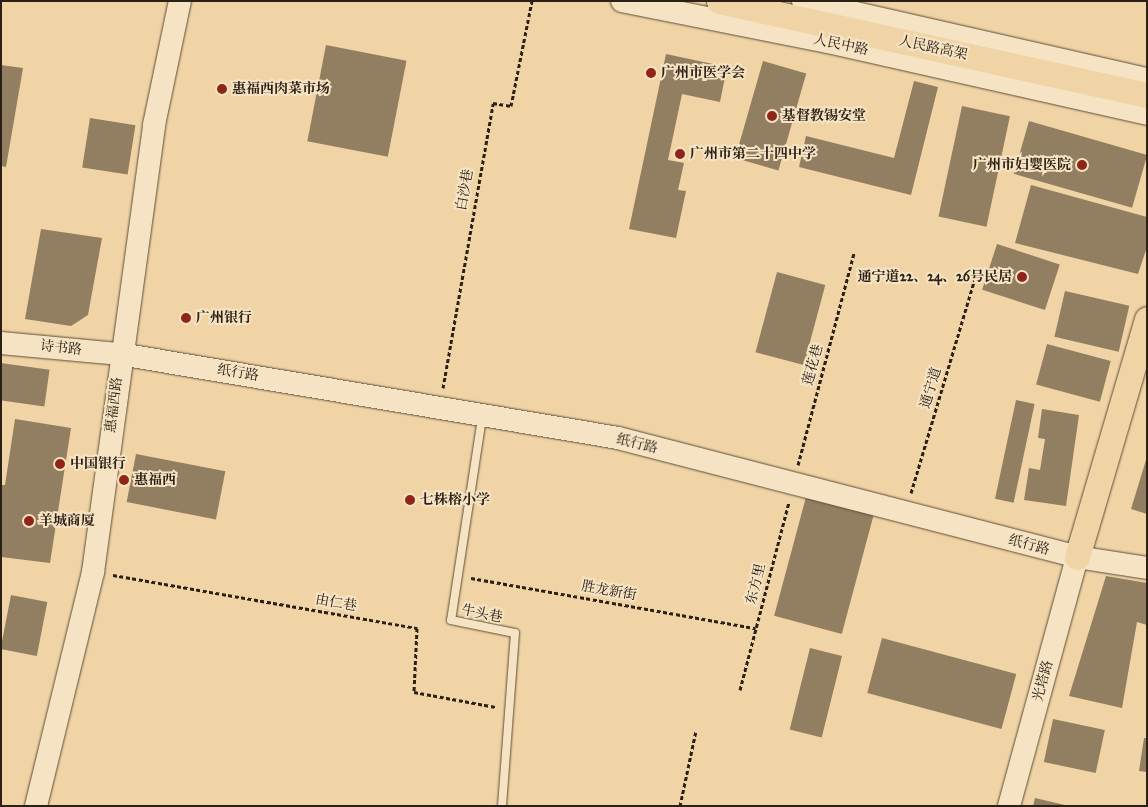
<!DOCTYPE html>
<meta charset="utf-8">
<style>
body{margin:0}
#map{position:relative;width:1148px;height:807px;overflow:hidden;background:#f1d4a5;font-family:"IM FELL Great Primer","Noto Serif SC",serif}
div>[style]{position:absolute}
.building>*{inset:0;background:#927e60;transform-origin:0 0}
.path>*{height:3px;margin-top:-1.5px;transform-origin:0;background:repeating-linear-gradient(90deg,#2b2015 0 4px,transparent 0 6.5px)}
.roads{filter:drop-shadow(0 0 1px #5c4d39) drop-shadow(0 0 1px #5c4d39)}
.lane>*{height:8px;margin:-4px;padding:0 4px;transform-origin:4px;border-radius:4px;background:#f6e3c4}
.secondary>*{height:22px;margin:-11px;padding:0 11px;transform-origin:11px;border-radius:11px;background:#f6e3c4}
.primary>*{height:25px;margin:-12.5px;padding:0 12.5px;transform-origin:12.5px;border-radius:12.5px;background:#f1d4a5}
.dots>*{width:14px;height:14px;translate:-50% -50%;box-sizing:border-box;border:2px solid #f6e3c4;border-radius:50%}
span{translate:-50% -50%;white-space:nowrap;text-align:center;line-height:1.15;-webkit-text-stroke:4px #f6e3c4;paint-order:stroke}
.street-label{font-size:14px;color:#2b2015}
.poi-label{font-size:14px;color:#2b2015;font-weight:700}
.left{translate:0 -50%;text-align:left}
.right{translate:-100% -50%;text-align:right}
.frame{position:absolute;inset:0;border:2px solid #2b2015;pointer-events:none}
</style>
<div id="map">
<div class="building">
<div style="left:326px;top:45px;width:82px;height:98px;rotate:11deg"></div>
<div style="clip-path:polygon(666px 54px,727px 67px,720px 102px,682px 94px,668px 160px,684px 163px,678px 190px,686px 191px,676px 238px,629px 229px)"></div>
<div style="left:763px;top:61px;width:45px;height:101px;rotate:16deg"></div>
<div style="clip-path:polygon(1px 65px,23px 68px,6px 167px,1px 166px)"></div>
<div style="clip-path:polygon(914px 81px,938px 87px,911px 195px,799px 167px,806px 136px,894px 158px)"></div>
<div style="left:962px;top:106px;width:49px;height:113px;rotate:12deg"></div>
<div style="left:90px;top:118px;width:46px;height:50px;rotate:9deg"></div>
<div style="left:1029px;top:121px;width:123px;height:55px;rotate:16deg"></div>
<div style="clip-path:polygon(1031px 185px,1147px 217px,1147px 247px,1138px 274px,1015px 243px)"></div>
<div style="clip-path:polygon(41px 229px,102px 238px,88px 315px,71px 326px,25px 319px)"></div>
<div style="left:997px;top:244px;width:66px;height:48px;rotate:18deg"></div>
<div style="left:777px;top:272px;width:50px;height:83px;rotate:15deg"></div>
<div style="left:1065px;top:291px;width:66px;height:47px;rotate:13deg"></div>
<div style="left:1047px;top:344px;width:66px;height:42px;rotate:15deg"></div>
<div style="left:1px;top:363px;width:49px;height:37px;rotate:8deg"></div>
<div style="left:1016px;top:400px;width:19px;height:101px;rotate:12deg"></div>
<div style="clip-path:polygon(1042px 409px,1079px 415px,1066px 506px,1024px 500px,1029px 468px,1040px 470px,1045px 439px,1038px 438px)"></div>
<div style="clip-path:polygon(15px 419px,71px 428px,50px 563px,1px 557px,1px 485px,5px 485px)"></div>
<div style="left:136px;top:454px;width:91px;height:49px;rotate:11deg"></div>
<div style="clip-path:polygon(1146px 460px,1147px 460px,1147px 514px,1131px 509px)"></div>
<div style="left:806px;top:497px;width:70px;height:123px;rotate:15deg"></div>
<div style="clip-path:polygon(1106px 576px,1147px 583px,1147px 625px,1137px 622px,1122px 708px,1069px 696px)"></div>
<div style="left:11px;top:595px;width:37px;height:55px;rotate:11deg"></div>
<div style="left:882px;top:638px;width:139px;height:57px;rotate:15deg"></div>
<div style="left:810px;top:648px;width:33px;height:84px;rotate:14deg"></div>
<div style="left:1053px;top:719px;width:53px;height:44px;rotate:12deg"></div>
<div style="clip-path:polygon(1144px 738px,1147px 738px,1147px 772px,1139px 771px)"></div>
<div style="clip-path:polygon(1035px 798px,1065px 805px,1065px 806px,1033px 806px)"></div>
</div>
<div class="path">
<div style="left:443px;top:388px;width:289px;rotate:-80deg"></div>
<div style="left:493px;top:103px;width:18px;rotate:9deg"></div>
<div style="left:511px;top:106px;width:107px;rotate:-78.7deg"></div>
<div style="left:798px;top:465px;width:219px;rotate:-75.2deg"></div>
<div style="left:911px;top:493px;width:232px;rotate:-73.4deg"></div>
<div style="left:113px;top:575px;width:309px;rotate:9.9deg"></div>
<div style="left:417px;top:628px;width:64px;rotate:92.7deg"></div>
<div style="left:414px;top:692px;width:83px;rotate:10.4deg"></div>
<div style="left:471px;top:578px;width:289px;rotate:10deg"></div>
<div style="left:740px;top:690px;width:194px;rotate:-75.4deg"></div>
<div style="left:680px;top:806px;width:77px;rotate:-78deg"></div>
</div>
<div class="roads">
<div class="lane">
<div style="left:482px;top:418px;width:204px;rotate:98.7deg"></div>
<div style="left:451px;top:620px;width:65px;rotate:11.5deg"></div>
<div style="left:515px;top:633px;width:173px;rotate:94.3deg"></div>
</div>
<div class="secondary">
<div style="left:622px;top:1px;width:210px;rotate:11.3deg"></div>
<div style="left:828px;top:42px;width:327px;rotate:12.7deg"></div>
<div style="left:803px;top:1px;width:353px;rotate:12.8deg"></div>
<div style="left:1px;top:343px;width:120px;rotate:5.3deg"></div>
<div style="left:120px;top:354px;width:505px;rotate:9.57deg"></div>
<div style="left:618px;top:438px;width:474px;rotate:14.5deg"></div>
<div style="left:1077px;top:557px;width:71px;rotate:8.9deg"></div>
<div style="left:36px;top:806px;width:241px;rotate:-76.3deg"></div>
<div style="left:93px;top:572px;width:451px;rotate:-82.2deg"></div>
<div style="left:154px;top:125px;width:127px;rotate:-78.2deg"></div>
<div style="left:1009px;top:806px;width:258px;rotate:-74.7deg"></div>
</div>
<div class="primary">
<div style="left:719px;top:1px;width:438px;rotate:12.4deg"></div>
<div style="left:1077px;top:557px;width:248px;rotate:-73.6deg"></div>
</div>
</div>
<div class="dots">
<div style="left:651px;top:73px;background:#8f2418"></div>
<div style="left:222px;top:89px;background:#8f2418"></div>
<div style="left:772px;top:116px;background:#8f2418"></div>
<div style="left:680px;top:154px;background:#8f2418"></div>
<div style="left:1082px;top:165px;background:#8f2418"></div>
<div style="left:1022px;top:277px;background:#8f2418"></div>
<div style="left:186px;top:318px;background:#8f2418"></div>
<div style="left:60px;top:464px;background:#8f2418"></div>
<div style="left:124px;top:480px;background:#8f2418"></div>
<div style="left:410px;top:500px;background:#8f2418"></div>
<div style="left:29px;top:521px;background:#8f2418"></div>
</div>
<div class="street-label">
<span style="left:841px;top:45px;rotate:12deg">人民中路</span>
<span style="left:933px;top:48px;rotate:12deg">人民路高架</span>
<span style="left:465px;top:190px;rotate:-80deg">白沙巷</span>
<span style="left:61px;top:348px;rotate:6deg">诗书路</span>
<span style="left:813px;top:365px;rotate:-75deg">莲花巷</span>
<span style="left:238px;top:373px;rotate:9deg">纸行路</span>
<span style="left:931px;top:388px;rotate:-73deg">通宁道</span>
<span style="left:114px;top:405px;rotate:-83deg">惠福西路</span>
<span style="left:637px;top:444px;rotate:14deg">纸行路</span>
<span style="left:1029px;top:545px;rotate:15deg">纸行路</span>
<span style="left:756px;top:584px;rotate:-76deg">东方里</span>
<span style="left:609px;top:591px;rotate:10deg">胜龙新街</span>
<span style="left:336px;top:603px;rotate:10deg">由仁巷</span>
<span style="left:482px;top:614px;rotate:11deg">牛头巷</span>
<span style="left:1043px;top:681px;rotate:-75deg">光塔路</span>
</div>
<div class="poi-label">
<span class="left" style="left:661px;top:73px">广州市医学会</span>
<span class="left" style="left:232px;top:89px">惠福西肉菜市场</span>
<span class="left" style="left:782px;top:116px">基督教锡安堂</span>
<span class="left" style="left:690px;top:154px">广州市第二十四中学</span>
<span class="right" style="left:1071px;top:165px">广州市妇婴医院</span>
<span class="right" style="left:1012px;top:277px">通宁道22、24、26号民居</span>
<span class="left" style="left:196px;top:318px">广州银行</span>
<span class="left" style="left:70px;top:464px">中国银行</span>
<span class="left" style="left:134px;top:480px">惠福西</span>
<span class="left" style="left:420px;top:500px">七株榕小学</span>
<span class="left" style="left:39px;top:521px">羊城商厦</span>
</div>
<div class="frame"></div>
</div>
